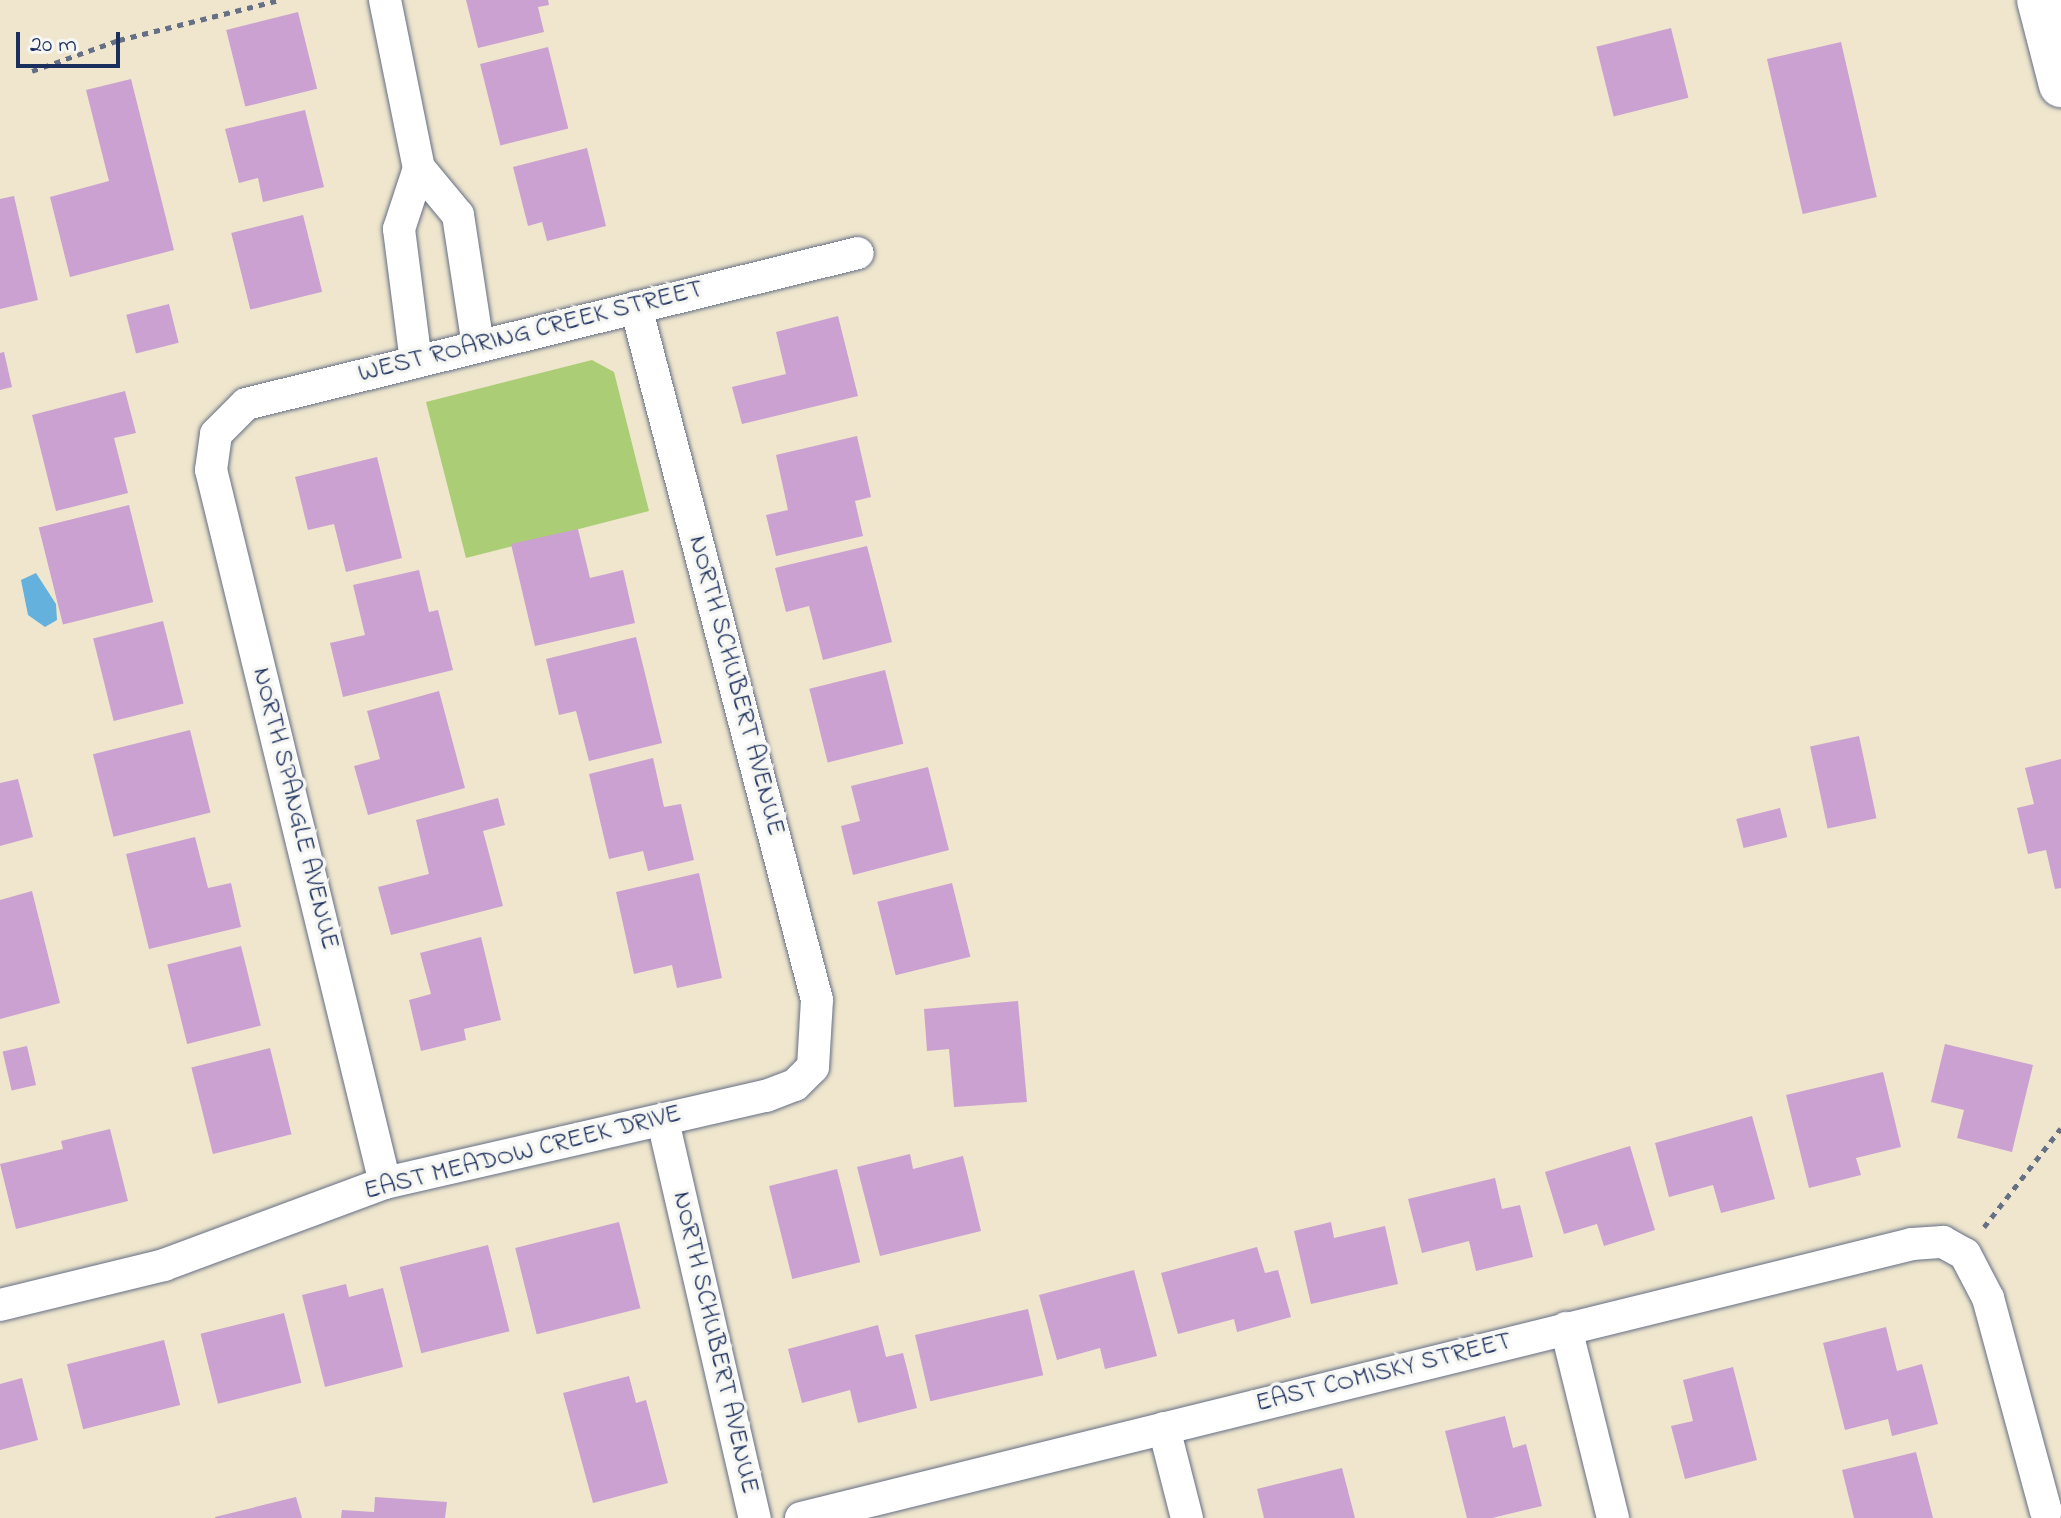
<!DOCTYPE html>
<style>
body{margin:0}
#map{position:relative;width:2061px;height:1518px;overflow:hidden;background:#efe6cd;font-family:"Indie Flower",sans-serif}
div>[style]{position:absolute}
.green>*{inset:0;background:#abcd76}
.water>*{inset:0;background:#65b1de}
.building>*{inset:0;background:#caa1d1;transform-origin:0 0}
.path>*{height:5px;margin-top:-2.5px;transform-origin:0;background:repeating-linear-gradient(90deg,#656f85 0 6px,transparent 0 12px)}
.roads{filter:drop-shadow(0 0 2px #656f85) drop-shadow(0 0 2px #656f85)}
.minor>*{height:32px;margin:-16px;padding:0 16px;transform-origin:16px;border-radius:16px;background:#fff}
.secondary>*{height:44px;margin:-22px;padding:0 22px;transform-origin:22px;border-radius:22px;background:#fff}
span{translate:-50% -50%;white-space:nowrap;text-align:center;line-height:1.15;-webkit-text-stroke:7px #f6f6f2;paint-order:stroke}
.street-label{font-size:26px;color:#1b2f5e}
.scale{position:absolute;left:16px;top:32px;width:104px;height:36px;box-sizing:border-box;border:4px solid #1b2f5e;border-top:0;padding-left:10px;font-size:24px;line-height:28px;white-space:nowrap;color:#1b2f5e;-webkit-text-stroke:6px #f6f6f2;paint-order:stroke}
</style>
<div id="map">
<div class="green">
<div style="clip-path:polygon(592px 360px,614px 372px,649px 511px,466px 558px,426px 402px)"></div>
</div>
<div class="water">
<div style="clip-path:polygon(36px 573px,56px 604px,57px 620px,45px 627px,28px 615px,21px 580px)"></div>
</div>
<div class="building">
<div style="clip-path:polygon(466px 0,548px 0,549px 5px,538px 7px,544px 32px,478px 48px)"></div>
<div style="left:298px;top:12px;width:79px;height:74px;rotate:76deg"></div>
<div style="left:1671px;top:28px;width:72px;height:77px;rotate:76deg"></div>
<div style="left:1841px;top:42px;width:159px;height:76px;rotate:77deg"></div>
<div style="left:548px;top:47px;width:84px;height:70px;rotate:76deg"></div>
<div style="clip-path:polygon(131px 79px,174px 250px,70px 277px,50px 197px,109px 181px,86px 90px)"></div>
<div style="clip-path:polygon(305px 110px,324px 187px,263px 202px,258px 178px,239px 183px,225px 129px)"></div>
<div style="clip-path:polygon(587px 148px,606px 226px,547px 241px,542px 222px,528px 226px,513px 167px)"></div>
<div style="clip-path:polygon(14px 196px,38px 300px,0 309px,0 199px)"></div>
<div style="left:303px;top:215px;width:79px;height:74px;rotate:76deg"></div>
<div style="left:169px;top:304px;width:40px;height:44px;rotate:76deg"></div>
<div style="clip-path:polygon(838px 316px,858px 396px,742px 424px,732px 387px,786px 374px,776px 332px)"></div>
<div style="clip-path:polygon(4px 352px,12px 387px,0 390px,0 353px)"></div>
<div style="clip-path:polygon(125px 391px,136px 433px,114px 438px,128px 493px,56px 511px,32px 415px)"></div>
<div style="clip-path:polygon(857px 436px,871px 497px,855px 501px,863px 536px,776px 556px,766px 515px,788px 510px,776px 455px)"></div>
<div style="clip-path:polygon(377px 457px,402px 558px,346px 572px,334px 524px,308px 530px,295px 477px)"></div>
<div style="left:129px;top:505px;width:100px;height:93px;rotate:76deg"></div>
<div style="clip-path:polygon(578px 529px,590px 578px,623px 570px,635px 623px,535px 646px,511px 544px)"></div>
<div style="clip-path:polygon(867px 546px,892px 642px,823px 660px,809px 606px,786px 612px,775px 568px)"></div>
<div style="clip-path:polygon(419px 570px,429px 612px,438px 610px,453px 670px,343px 697px,330px 643px,365px 635px,353px 585px)"></div>
<div style="left:163px;top:621px;width:85px;height:72px;rotate:76deg"></div>
<div style="clip-path:polygon(636px 637px,662px 743px,589px 761px,576px 711px,559px 715px,546px 659px)"></div>
<div style="left:885px;top:670px;width:76px;height:78px;rotate:76deg"></div>
<div style="clip-path:polygon(439px 691px,465px 788px,368px 815px,354px 766px,380px 759px,367px 711px)"></div>
<div style="left:190px;top:730px;width:85px;height:100px;rotate:76deg"></div>
<div style="left:1859px;top:736px;width:84px;height:50px;rotate:78deg"></div>
<div style="clip-path:polygon(653px 758px,664px 807px,681px 804px,694px 860px,648px 871px,643px 851px,609px 859px,589px 774px)"></div>
<div style="clip-path:polygon(2061px 759px,2061px 888px,2055px 889px,2046px 850px,2028px 854px,2017px 808px,2034px 804px,2025px 768px)"></div>
<div style="clip-path:polygon(928px 767px,949px 850px,853px 875px,841px 826px,860px 821px,851px 786px)"></div>
<div style="clip-path:polygon(18px 779px,33px 837px,0 846px,0 783px)"></div>
<div style="clip-path:polygon(498px 798px,505px 825px,483px 831px,503px 906px,391px 935px,378px 887px,429px 874px,416px 820px)"></div>
<div style="left:1780px;top:808px;width:30px;height:45px;rotate:76deg"></div>
<div style="clip-path:polygon(195px 837px,208px 888px,231px 883px,241px 927px,149px 949px,126px 854px)"></div>
<div style="clip-path:polygon(699px 873px,722px 978px,677px 988px,672px 965px,634px 974px,616px 892px)"></div>
<div style="left:952px;top:883px;width:76px;height:77px;rotate:76deg"></div>
<div style="clip-path:polygon(32px 891px,60px 1003px,0 1019px,0 900px)"></div>
<div style="clip-path:polygon(481px 937px,501px 1020px,464px 1029px,466px 1040px,421px 1051px,409px 1000px,431px 994px,420px 953px)"></div>
<div style="left:241px;top:946px;width:82px;height:76px;rotate:76deg"></div>
<div style="clip-path:polygon(1018px 1001px,1027px 1102px,954px 1107px,949px 1049px,927px 1051px,924px 1009px)"></div>
<div style="clip-path:polygon(1945px 1044px,2033px 1065px,2012px 1152px,1957px 1138px,1964px 1110px,1931px 1102px)"></div>
<div style="left:27px;top:1046px;width:40px;height:25px;rotate:77deg"></div>
<div style="left:270px;top:1048px;width:89px;height:81px;rotate:76deg"></div>
<div style="clip-path:polygon(1883px 1072px,1901px 1147px,1856px 1158px,1861px 1175px,1809px 1188px,1786px 1095px)"></div>
<div style="clip-path:polygon(1752px 1116px,1775px 1199px,1721px 1213px,1713px 1185px,1669px 1197px,1655px 1143px)"></div>
<div style="clip-path:polygon(110px 1129px,128px 1201px,16px 1229px,0 1164px,63px 1149px,61px 1141px)"></div>
<div style="clip-path:polygon(1630px 1146px,1655px 1230px,1604px 1246px,1597px 1224px,1564px 1234px,1545px 1172px)"></div>
<div style="clip-path:polygon(910px 1154px,913px 1169px,963px 1156px,981px 1231px,880px 1256px,857px 1167px)"></div>
<div style="left:837px;top:1169px;width:96px;height:70px;rotate:76deg"></div>
<div style="clip-path:polygon(1495px 1178px,1502px 1209px,1520px 1205px,1533px 1257px,1476px 1271px,1469px 1241px,1422px 1253px,1408px 1199px)"></div>
<div style="left:619px;top:1222px;width:89px;height:107px;rotate:76deg"></div>
<div style="clip-path:polygon(1331px 1222px,1334px 1238px,1385px 1226px,1398px 1284px,1311px 1304px,1294px 1231px)"></div>
<div style="left:488px;top:1245px;width:89px;height:91px;rotate:76deg"></div>
<div style="clip-path:polygon(1257px 1247px,1265px 1273px,1278px 1270px,1291px 1317px,1237px 1332px,1234px 1319px,1178px 1334px,1161px 1273px)"></div>
<div style="clip-path:polygon(1134px 1270px,1157px 1356px,1105px 1369px,1100px 1348px,1057px 1360px,1039px 1295px)"></div>
<div style="clip-path:polygon(346px 1284px,349px 1297px,383px 1288px,403px 1367px,325px 1387px,302px 1295px)"></div>
<div style="left:1028px;top:1309px;width:68px;height:116px;rotate:77deg"></div>
<div style="left:284px;top:1313px;width:72px;height:86px;rotate:76deg"></div>
<div style="clip-path:polygon(878px 1325px,886px 1357px,903px 1353px,917px 1408px,858px 1423px,850px 1390px,802px 1403px,788px 1349px)"></div>
<div style="clip-path:polygon(1886px 1327px,1897px 1371px,1922px 1364px,1938px 1424px,1892px 1436px,1888px 1419px,1845px 1430px,1823px 1343px)"></div>
<div style="left:164px;top:1340px;width:67px;height:100px;rotate:76deg"></div>
<div style="clip-path:polygon(1733px 1367px,1757px 1460px,1685px 1479px,1671px 1426px,1693px 1421px,1683px 1380px)"></div>
<div style="clip-path:polygon(629px 1376px,636px 1403px,646px 1400px,668px 1483px,593px 1503px,563px 1393px)"></div>
<div style="clip-path:polygon(22px 1378px,38px 1440px,0 1450px,0 1384px)"></div>
<div style="clip-path:polygon(1505px 1416px,1513px 1448px,1526px 1444px,1542px 1506px,1492px 1518px,1467px 1518px,1445px 1431px)"></div>
<div style="clip-path:polygon(1916px 1452px,1933px 1518px,1854px 1518px,1842px 1470px)"></div>
<div style="clip-path:polygon(1342px 1468px,1355px 1518px,1264px 1518px,1257px 1489px)"></div>
<div style="clip-path:polygon(296px 1497px,302px 1518px,215px 1518px,215px 1517px)"></div>
<div style="clip-path:polygon(375px 1497px,447px 1502px,445px 1518px,341px 1518px,342px 1510px,374px 1512px)"></div>
</div>
<div class="path">
<div style="left:32px;top:71px;width:92px;rotate:-19.6deg"></div>
<div style="left:119px;top:40px;width:166px;rotate:-14deg"></div>
<div style="left:1984px;top:1227px;width:125px;rotate:-52.1deg"></div>
</div>
<div class="roads">
<div class="minor">
<div style="left:385px;top:0;width:171px;rotate:78.6deg"></div>
<div style="left:416px;top:362px;width:134px;rotate:-97.3deg"></div>
<div style="left:399px;top:229px;width:64px;rotate:-71.8deg"></div>
<div style="left:419px;top:168px;width:61px;rotate:50.3deg"></div>
<div style="left:458px;top:215px;width:133px;rotate:81.3deg"></div>
<div style="left:663px;top:1121px;width:408px;rotate:77deg"></div>
<div style="left:385px;top:1183px;width:734px;rotate:-103.71deg"></div>
<div style="left:211px;top:470px;width:36px;rotate:-82deg"></div>
<div style="left:216px;top:434px;width:42px;rotate:-45deg"></div>
<div style="left:246px;top:404px;width:630px;rotate:-13.86deg"></div>
<div style="left:0;top:1305px;width:169px;rotate:-13.7deg"></div>
<div style="left:164px;top:1265px;width:236px;rotate:-20.4deg"></div>
<div style="left:385px;top:1183px;width:391px;rotate:-12.9deg"></div>
<div style="left:766px;top:1096px;width:31px;rotate:-21deg"></div>
<div style="left:795px;top:1085px;width:25px;rotate:-45deg"></div>
<div style="left:813px;top:1067px;width:67px;rotate:-86.6deg"></div>
<div style="left:817px;top:1000px;width:716px;rotate:-104.64deg"></div>
<div style="left:1566px;top:1328px;width:196px;rotate:76.1deg"></div>
<div style="left:1164px;top:1428px;width:93px;rotate:75.7deg"></div>
<div style="left:801px;top:1518px;width:1144px;rotate:-13.85deg"></div>
<div style="left:1912px;top:1244px;width:31px;rotate:-4deg"></div>
<div style="left:1943px;top:1242px;width:25px;rotate:29deg"></div>
<div style="left:1965px;top:1254px;width:50px;rotate:62.4deg"></div>
<div style="left:1988px;top:1298px;width:221px;rotate:74.8deg"></div>
</div>
<div class="secondary">
<div style="left:2039px;top:0;width:88px;rotate:75.5deg"></div>
</div>
</div>
<div class="street-label">
<span style="left:531px;top:333px;rotate:-14deg">WEST ROARING CREEK STREET</span>
<span style="left:735px;top:686px;rotate:75deg">NORTH SCHUBERT AVENUE</span>
<span style="left:294px;top:809px;rotate:76deg">NORTH SPANGLE AVENUE</span>
<span style="left:523px;top:1154px;rotate:-14deg">EAST MEADOW CREEK DRIVE</span>
<span style="left:714px;top:1343px;rotate:77deg">NORTH SCHUBERT AVENUE</span>
<span style="left:1384px;top:1374px;rotate:-14deg">EAST COMISKY STREET</span>
</div>
<div class="scale">20 m</div>
</div>
